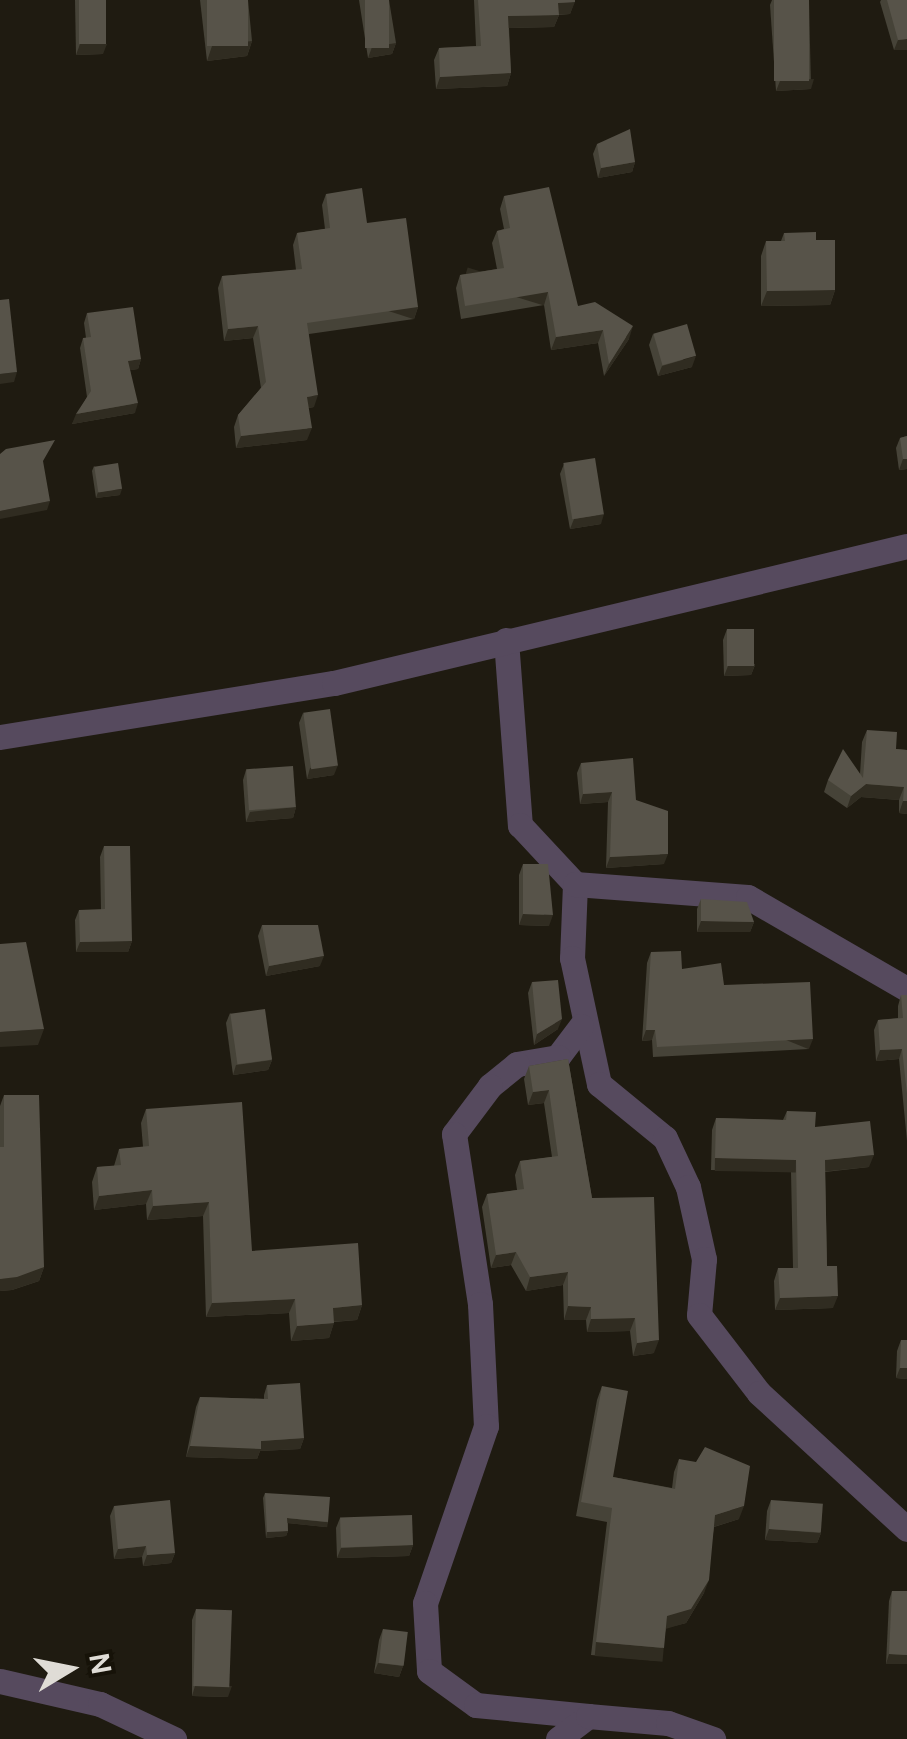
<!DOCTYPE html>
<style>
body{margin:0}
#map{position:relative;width:907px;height:1739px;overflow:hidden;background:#1f1b11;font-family:"DM Sans",sans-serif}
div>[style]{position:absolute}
.street>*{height:25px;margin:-12.5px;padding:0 12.5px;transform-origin:12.5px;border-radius:12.5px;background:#564a5e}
.wall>*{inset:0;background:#464338}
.shaded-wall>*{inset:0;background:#302c21;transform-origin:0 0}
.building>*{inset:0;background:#575349;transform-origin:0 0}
span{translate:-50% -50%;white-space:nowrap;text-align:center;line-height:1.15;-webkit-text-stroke:10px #161208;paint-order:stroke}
.north{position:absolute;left:20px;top:1619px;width:100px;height:100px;-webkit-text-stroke:8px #161208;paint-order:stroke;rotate:80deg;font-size:28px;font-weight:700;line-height:40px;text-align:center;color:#dfdcd6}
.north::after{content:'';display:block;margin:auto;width:35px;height:45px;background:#dfdcd6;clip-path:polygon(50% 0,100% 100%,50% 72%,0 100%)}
</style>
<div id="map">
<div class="street">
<div style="left:506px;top:640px;width:186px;rotate:85.7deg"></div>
<div style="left:520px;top:825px;width:81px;rotate:47deg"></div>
<div style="left:575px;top:884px;width:74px;rotate:92.3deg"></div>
<div style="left:572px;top:958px;width:129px;rotate:77.9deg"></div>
<div style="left:599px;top:1084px;width:85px;rotate:39.3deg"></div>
<div style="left:665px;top:1138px;width:54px;rotate:64.9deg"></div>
<div style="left:688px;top:1187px;width:74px;rotate:77.5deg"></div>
<div style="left:704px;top:1259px;width:56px;rotate:95.1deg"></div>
<div style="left:699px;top:1315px;width:98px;rotate:52.4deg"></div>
<div style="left:759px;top:1393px;width:201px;rotate:42.6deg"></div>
<div style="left:0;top:737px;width:338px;rotate:-9.2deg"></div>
<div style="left:334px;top:683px;width:589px;rotate:-13.45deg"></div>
<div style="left:575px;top:884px;width:173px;rotate:4.3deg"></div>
<div style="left:748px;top:897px;width:184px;rotate:30.1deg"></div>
<div style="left:581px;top:1026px;width:39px;rotate:127deg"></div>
<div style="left:558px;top:1057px;width:42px;rotate:170.3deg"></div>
<div style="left:517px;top:1064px;width:35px;rotate:141deg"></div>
<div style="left:490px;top:1086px;width:60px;rotate:126.9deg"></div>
<div style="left:454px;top:1134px;width:172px;rotate:81.3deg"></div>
<div style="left:480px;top:1304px;width:122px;rotate:87.2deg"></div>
<div style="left:486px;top:1426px;width:187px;rotate:109deg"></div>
<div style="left:425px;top:1603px;width:68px;rotate:86.6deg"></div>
<div style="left:429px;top:1671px;width:58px;rotate:35.9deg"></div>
<div style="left:476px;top:1705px;width:113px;rotate:5.6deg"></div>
<div style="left:0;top:1681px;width:103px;rotate:13deg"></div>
<div style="left:100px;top:1704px;width:82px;rotate:25.3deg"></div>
<div style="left:558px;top:1739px;width:38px;rotate:-37deg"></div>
<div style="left:588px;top:1716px;width:80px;rotate:5deg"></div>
<div style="left:668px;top:1723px;width:48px;rotate:19.6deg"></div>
</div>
<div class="wall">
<div style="clip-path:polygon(75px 0,106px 0,103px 54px,76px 55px)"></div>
<div style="clip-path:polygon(200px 0,248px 0,252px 41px,247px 56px,207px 61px)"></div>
<div style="clip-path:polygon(359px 0,389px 0,396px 43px,392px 54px,368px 58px)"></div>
<div style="clip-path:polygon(474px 0,575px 0,570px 14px,559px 15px,554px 27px,509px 28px,511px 73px,507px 86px,436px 89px,434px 60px,439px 48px,476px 46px)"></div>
<div style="clip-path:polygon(772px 0,809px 0,811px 89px,776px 91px,770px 5px)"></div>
<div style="clip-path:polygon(881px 0,907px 0,907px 50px,894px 50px,880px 2px)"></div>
<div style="clip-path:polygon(597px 144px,635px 162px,632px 172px,598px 178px,593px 154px)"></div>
<div style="clip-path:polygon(326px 194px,367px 223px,418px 307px,414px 319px,309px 334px,314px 407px,308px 408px,307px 440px,236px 448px,234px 427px,238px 415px,261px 388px,253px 338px,224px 341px,218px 288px,222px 276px,296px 270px,293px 245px,297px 233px,325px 229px,322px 205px)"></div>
<div style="clip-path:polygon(504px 196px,578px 306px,629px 339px,604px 376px,598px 343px,551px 350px,544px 305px,461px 319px,456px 288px,460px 275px,497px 269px,492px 243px,497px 231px,504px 229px,500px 209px)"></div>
<div style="clip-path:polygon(784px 233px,816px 240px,835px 290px,830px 305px,761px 306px,761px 256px,766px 241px,781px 241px)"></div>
<div style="clip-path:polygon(87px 313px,141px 359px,138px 369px,130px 370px,135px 413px,72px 424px,87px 397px,80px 348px,83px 338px,86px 338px,84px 323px)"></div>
<div style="clip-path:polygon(653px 334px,692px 367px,658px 376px,649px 345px)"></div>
<div style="clip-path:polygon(907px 436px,907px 469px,899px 470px,896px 448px,900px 438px)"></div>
<div style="clip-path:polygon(564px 464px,601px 524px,570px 529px,560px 474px)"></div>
<div style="clip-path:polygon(94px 466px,120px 495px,96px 498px,92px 471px)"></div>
<div style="clip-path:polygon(727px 629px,755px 665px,751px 675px,724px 676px,723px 640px)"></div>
<div style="clip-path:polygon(303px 713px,334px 775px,307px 779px,299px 723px)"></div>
<div style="clip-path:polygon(867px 730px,896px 749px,907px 750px,907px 814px,899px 813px,899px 800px,861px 797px,847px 808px,824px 792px,828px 780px,860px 774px,862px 742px)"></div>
<div style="clip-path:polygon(581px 763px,636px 800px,664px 864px,606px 868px,608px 802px,580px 804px,577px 773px)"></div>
<div style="clip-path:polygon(246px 770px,296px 807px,293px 818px,246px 822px,243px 780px)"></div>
<div style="clip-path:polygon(104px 846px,132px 941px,128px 952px,76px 952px,75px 920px,79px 910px,101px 910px,100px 857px)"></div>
<div style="clip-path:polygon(523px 864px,549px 926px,519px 925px,519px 875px)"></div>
<div style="clip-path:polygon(701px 899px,754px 922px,750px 932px,697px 932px,697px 909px)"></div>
<div style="clip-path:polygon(262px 925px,320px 966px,266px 976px,258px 936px)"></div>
<div style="clip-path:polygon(651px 952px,682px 969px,724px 985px,809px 1049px,653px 1057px,652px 1040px,642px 1041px,647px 963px)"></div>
<div style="clip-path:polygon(532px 982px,558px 1029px,534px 1045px,528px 993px)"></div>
<div style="clip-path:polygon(901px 995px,907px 995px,907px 1141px,899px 1059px,876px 1061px,874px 1030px,878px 1020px,898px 1018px,898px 1006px)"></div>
<div style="clip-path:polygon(230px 1013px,272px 1060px,268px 1070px,233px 1075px,226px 1023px)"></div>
<div style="clip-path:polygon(568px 1059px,592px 1198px,654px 1353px,633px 1356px,630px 1331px,587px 1332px,586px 1320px,564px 1320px,563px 1285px,526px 1291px,511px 1265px,491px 1268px,482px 1207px,487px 1194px,517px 1190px,515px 1175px,520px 1161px,552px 1157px,544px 1103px,528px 1105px,524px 1079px,529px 1066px)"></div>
<div style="clip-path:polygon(4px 1095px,44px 1267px,39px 1281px,12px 1290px,0 1291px,0 1106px)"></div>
<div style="clip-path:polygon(146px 1109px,252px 1251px,362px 1305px,357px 1320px,334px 1322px,329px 1338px,291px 1341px,289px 1313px,206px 1317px,203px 1216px,147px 1220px,146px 1204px,94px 1210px,92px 1182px,97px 1167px,114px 1166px,119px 1149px,143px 1147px,141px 1123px)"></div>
<div style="clip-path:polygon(787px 1111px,815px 1127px,869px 1167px,825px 1172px,827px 1266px,833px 1308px,775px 1310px,774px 1281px,778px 1268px,793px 1268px,791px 1172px,711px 1170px,712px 1130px,716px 1118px,783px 1120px)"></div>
<div style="clip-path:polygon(901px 1340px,907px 1340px,907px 1379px,896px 1378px,897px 1351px)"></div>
<div style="clip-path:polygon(267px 1385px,304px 1438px,300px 1449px,260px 1451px,257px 1459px,186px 1457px,196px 1407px,200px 1397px,264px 1399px,264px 1395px)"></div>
<div style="clip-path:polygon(602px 1386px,613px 1477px,672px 1488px,674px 1472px,679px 1459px,739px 1519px,714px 1527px,704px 1593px,686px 1623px,666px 1628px,659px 1661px,591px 1655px,607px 1522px,576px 1516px,597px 1400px)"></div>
<div style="clip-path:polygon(265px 1493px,328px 1522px,326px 1527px,288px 1523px,288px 1531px,286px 1536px,266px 1538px,263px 1498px)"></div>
<div style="clip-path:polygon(771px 1500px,821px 1533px,817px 1543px,765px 1540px,767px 1511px)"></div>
<div style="clip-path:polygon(114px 1506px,175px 1553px,171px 1563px,143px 1566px,142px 1557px,114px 1559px,110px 1516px)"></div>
<div style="clip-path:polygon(340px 1518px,413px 1545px,409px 1556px,337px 1558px,336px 1528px)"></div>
<div style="clip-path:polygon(892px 1591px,907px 1591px,907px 1664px,886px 1664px,889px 1601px)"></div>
<div style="clip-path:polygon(196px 1609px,228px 1697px,192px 1696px,192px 1620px)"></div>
<div style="clip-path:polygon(383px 1629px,403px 1666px,399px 1677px,374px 1673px,379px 1640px)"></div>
</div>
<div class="shaded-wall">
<div style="clip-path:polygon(575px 2px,570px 14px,553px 15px,558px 3px)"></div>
<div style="clip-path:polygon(559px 15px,554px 27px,504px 28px,508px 16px)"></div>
<div style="clip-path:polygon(907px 39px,907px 50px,894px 50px,898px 40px)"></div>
<div style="clip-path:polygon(252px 41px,247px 56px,207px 61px,212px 46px)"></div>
<div style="clip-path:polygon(396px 43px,392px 54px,368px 58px,372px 47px)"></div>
<div style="clip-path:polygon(80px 44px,107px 44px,103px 54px,76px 55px)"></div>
<div style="clip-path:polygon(511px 73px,507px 86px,436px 89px,440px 77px)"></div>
<div style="clip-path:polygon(814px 79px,811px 89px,776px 91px,780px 81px)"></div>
<div style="clip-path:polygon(635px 162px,632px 172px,598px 178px,601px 168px)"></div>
<div style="clip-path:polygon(835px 290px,830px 305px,761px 306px,767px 291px)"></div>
<div style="left:548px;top:292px;width:14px;height:84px;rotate:107deg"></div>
<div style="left:418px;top:307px;width:13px;height:112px;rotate:108deg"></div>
<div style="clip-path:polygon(258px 326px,253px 338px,224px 341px,228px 329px)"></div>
<div style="clip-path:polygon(633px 326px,629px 339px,604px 376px,609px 364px)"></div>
<div style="clip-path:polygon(603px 330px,598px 343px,551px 350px,556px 337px)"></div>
<div style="clip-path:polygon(696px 356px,692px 367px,658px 376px,662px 366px)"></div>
<div style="clip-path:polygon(141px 359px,138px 369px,124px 371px,128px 361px)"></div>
<div style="clip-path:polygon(17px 372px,14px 382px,0 384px,0 374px)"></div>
<div style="clip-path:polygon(318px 395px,314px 407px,302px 409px,307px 397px)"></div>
<div style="clip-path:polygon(138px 403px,135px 413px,72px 424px,76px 414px)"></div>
<div style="clip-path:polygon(312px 428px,307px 440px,236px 448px,241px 436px)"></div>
<div style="clip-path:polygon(903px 459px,907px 459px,907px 469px,899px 470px)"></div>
<div style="clip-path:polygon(122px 489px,120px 495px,96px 498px,98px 492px)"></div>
<div style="clip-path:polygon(50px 501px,47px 510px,0 519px,0 511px)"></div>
<div style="clip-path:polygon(604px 514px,601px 524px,570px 529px,574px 519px)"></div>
<div style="clip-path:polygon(755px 665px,751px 675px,724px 676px,728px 666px)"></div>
<div style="clip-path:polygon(338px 765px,334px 775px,307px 779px,310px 768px)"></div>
<div style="clip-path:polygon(866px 784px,904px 787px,899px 800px,861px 797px,847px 808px,851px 796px)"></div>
<div style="clip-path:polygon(612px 792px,608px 802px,580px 804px,583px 794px)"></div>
<div style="clip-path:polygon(903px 801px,907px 801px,907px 814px,899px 813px)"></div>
<div style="clip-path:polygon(296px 807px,293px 818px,246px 822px,250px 812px)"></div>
<div style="clip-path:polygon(668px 854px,664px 864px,606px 868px,610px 857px)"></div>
<div style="clip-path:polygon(523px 914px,553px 915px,549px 926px,519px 925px)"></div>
<div style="clip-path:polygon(701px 921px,754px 922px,750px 932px,697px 932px)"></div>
<div style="clip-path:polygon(132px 941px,128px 952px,76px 952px,80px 942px)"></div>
<div style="clip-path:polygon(324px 956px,320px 966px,266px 976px,269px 966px)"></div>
<div style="clip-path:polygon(562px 1019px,558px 1029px,534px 1045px,537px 1034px)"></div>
<div style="clip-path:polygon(44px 1029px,38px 1045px,0 1047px,0 1032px)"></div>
<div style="clip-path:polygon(646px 1030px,655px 1030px,652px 1040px,642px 1041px)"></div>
<div style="left:813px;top:1039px;width:11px;height:156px;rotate:112deg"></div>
<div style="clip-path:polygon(902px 1049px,899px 1059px,876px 1061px,880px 1050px)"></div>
<div style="clip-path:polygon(272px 1060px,268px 1070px,233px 1075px,236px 1065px)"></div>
<div style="clip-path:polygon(549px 1090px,544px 1103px,528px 1105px,533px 1092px)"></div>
<div style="clip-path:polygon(874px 1155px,869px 1167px,820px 1172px,825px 1160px)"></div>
<div style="left:715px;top:1158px;width:81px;height:13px;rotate:1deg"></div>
<div style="clip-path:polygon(152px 1190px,146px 1204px,94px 1210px,99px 1196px)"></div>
<div style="clip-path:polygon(209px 1202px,203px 1216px,147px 1220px,153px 1206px)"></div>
<div style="clip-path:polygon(516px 1252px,511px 1265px,491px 1268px,496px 1255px)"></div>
<div style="clip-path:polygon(44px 1267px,39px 1281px,12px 1290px,0 1291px,0 1279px)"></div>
<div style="clip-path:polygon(568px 1272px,563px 1285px,526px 1291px,530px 1277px)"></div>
<div style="clip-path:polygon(838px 1296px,833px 1308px,775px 1310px,780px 1298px)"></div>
<div style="clip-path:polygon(295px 1299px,289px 1313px,206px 1317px,212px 1303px)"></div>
<div style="clip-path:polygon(362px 1305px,357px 1320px,328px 1322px,333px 1308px)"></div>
<div style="clip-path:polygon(568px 1306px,591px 1307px,586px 1320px,564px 1320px)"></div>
<div style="clip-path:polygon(635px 1318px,630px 1331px,587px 1332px,591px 1319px)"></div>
<div style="clip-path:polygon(334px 1323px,329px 1338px,291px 1341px,297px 1326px)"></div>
<div style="clip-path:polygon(659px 1340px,654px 1353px,633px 1356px,637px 1343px)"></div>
<div style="clip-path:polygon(900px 1368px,907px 1368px,907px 1379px,896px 1378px)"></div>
<div style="clip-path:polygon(304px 1438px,300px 1449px,260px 1451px,257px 1459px,186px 1457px,190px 1446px)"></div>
<div style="clip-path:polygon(744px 1506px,739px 1519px,710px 1528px,715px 1515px)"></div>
<div style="left:287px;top:1518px;width:41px;height:5px;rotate:6deg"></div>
<div style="clip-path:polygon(769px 1529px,821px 1533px,817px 1543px,765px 1540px)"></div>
<div style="clip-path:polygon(288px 1531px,286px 1536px,266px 1538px,267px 1532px)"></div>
<div style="clip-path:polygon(413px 1545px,409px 1556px,337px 1558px,341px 1548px)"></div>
<div style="clip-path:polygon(146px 1546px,142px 1557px,114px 1559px,118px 1549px)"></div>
<div style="clip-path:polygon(175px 1553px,171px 1563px,143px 1566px,147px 1555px)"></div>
<div style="clip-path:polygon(709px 1580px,704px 1593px,686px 1623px,662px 1630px,667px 1616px)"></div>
<div style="left:596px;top:1642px;width:68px;height:14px;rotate:5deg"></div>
<div style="clip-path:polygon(889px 1654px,907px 1655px,907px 1664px,886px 1664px)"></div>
<div style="clip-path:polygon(378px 1663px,403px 1666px,399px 1677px,374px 1673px)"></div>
<div style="clip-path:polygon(195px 1686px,232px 1686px,228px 1697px,192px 1696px)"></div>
</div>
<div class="building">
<div style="left:79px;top:0;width:27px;height:44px"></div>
<div style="left:207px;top:0;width:41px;height:46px"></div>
<div style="left:365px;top:0;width:24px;height:48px"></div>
<div style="clip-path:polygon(478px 0,575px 0,575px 2px,558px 3px,559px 15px,508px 16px,511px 73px,440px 77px,439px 48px,481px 46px)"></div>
<div style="left:774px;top:0;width:35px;height:81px"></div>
<div style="clip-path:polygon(887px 0,907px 0,907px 39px,898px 40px)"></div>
<div style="clip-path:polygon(630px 129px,635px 162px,601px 168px,597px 144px)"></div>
<div style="clip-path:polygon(549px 187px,578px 306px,595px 302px,633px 326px,609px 364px,603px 330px,556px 337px,548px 292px,465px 306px,460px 275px,504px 268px,497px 231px,510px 228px,504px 196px)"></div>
<div style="clip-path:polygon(362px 188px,367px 223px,406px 218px,418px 307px,307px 323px,318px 395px,307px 397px,312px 428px,241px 436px,238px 415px,266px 382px,258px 326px,228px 329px,222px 276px,302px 269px,297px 233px,330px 228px,326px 194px)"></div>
<div style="clip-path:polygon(816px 232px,816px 240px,835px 240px,835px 290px,767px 291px,766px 241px,785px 241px,784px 233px)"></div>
<div style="clip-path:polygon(9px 299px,17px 372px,0 374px,0 300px)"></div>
<div style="clip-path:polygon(133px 307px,141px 359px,128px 361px,138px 403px,76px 414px,91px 391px,83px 338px,91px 337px,87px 313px)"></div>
<div style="left:687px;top:324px;width:33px;height:35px;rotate:74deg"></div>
<div style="clip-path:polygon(907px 436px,907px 459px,903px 459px,900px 438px)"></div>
<div style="clip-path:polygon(55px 440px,43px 461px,50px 501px,0 511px,0 454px,6px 449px)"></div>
<div style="left:595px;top:458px;width:57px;height:32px;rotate:81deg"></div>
<div style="left:118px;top:463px;width:26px;height:24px;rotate:81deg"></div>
<div style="left:727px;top:629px;width:27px;height:37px"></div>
<div style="left:330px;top:709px;width:57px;height:27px;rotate:82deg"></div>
<div style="clip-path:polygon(867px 730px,897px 732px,896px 749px,907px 750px,907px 801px,903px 801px,904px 787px,866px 784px,851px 796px,828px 780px,843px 749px,863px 778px)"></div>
<div style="clip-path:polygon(633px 758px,636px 800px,668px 811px,668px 854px,610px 857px,612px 792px,583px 794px,581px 763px)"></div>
<div style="left:293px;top:766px;width:41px;height:47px;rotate:86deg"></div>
<div style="clip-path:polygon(104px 846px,130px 846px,132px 941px,80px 942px,79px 910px,105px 909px)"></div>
<div style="clip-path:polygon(523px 864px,548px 864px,553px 915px,523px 914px)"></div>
<div style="clip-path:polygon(701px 899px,747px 902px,754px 922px,701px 921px)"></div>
<div style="clip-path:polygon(262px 925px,318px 925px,324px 956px,269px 966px)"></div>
<div style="clip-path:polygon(26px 942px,44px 1029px,0 1032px,0 944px)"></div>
<div style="clip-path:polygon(681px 951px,682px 969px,721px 963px,724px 985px,810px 982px,813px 1039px,657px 1047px,655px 1030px,646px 1030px,651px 952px)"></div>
<div style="clip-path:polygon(558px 980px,562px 1019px,537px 1034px,532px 982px)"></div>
<div style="clip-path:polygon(901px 995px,907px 995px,907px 1094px,902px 1049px,880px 1050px,878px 1020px,903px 1018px)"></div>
<div style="left:265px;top:1009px;width:51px;height:35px;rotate:82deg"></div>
<div style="clip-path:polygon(568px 1059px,592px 1198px,654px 1197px,659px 1340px,637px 1343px,635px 1318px,591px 1319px,591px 1307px,568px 1306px,568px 1272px,530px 1277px,516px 1252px,496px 1255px,487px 1194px,524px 1189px,520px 1161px,558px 1156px,549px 1090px,533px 1092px,529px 1066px)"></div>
<div style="clip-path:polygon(4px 1095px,39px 1095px,44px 1267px,17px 1277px,0 1279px,0 1147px,4px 1147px)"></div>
<div style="clip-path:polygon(242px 1102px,252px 1251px,358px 1243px,362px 1305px,333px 1308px,334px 1323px,297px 1326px,295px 1299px,212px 1303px,209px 1202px,153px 1206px,152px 1190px,99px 1196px,97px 1167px,121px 1165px,119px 1149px,149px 1146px,146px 1109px)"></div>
<div style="clip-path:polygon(787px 1111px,816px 1112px,815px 1127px,870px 1121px,874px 1155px,825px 1160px,827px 1266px,837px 1266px,838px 1296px,780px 1298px,778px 1268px,798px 1268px,796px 1160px,715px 1158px,716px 1118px,786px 1120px)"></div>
<div style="clip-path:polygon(901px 1340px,907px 1340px,907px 1368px,900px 1368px)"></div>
<div style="clip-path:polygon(300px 1383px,304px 1438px,261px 1441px,261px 1449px,190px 1446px,200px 1397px,268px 1399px,267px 1385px)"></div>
<div style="clip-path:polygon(602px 1386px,628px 1391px,613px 1477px,675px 1489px,679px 1459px,696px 1462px,705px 1447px,750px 1466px,744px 1506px,715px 1515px,709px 1580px,691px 1609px,667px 1616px,664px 1648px,596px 1642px,612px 1508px,581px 1502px)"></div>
<div style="clip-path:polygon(265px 1493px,330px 1497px,328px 1522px,287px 1518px,288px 1531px,267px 1532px)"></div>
<div style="clip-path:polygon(170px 1500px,175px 1553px,147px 1555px,146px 1546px,118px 1549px,114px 1506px)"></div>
<div style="left:771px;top:1500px;width:52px;height:29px;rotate:4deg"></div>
<div style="left:412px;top:1515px;width:30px;height:72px;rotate:88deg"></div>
<div style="clip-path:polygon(892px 1591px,907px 1591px,907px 1655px,889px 1654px)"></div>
<div style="left:196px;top:1609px;width:36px;height:77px;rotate:2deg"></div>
<div style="left:383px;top:1629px;width:25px;height:34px;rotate:7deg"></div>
</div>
<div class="north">N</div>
</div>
